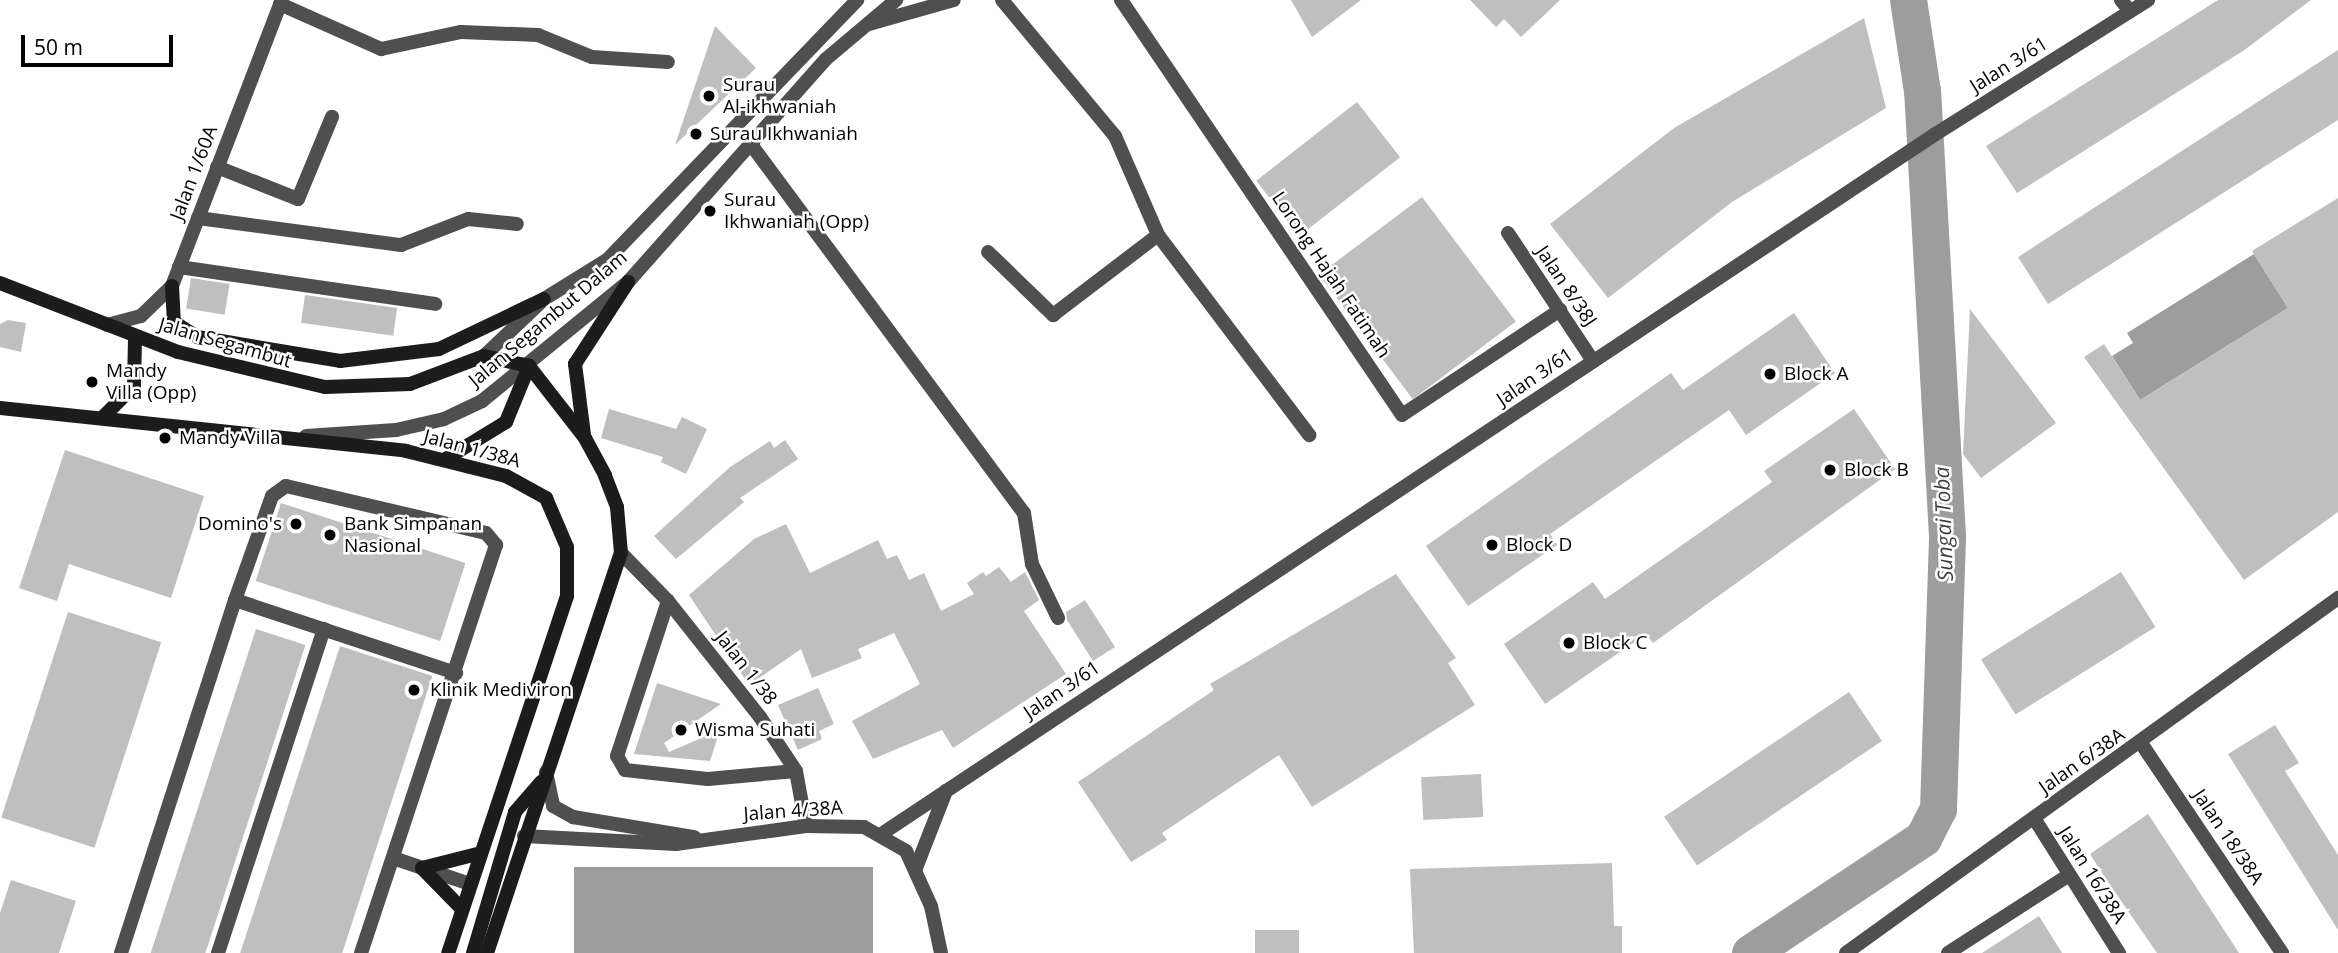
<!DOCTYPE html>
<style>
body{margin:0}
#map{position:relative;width:2338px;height:953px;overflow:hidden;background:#fff;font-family:"Open Sans",sans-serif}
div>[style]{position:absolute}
.water>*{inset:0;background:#9d9d9d;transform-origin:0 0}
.river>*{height:37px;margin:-18.5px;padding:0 18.5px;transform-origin:18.5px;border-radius:18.5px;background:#9d9d9d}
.building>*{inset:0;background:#bfbfbf;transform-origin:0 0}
.pedestrian>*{height:14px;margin:-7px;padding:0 7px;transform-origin:7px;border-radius:7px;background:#4f4f4f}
.minor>*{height:14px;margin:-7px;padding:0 7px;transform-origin:7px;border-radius:7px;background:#4f4f4f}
.tertiary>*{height:14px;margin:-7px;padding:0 7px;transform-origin:7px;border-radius:7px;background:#4f4f4f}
.secondary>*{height:14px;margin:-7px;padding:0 7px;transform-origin:7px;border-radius:7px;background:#1c1c1c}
.dots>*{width:19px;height:19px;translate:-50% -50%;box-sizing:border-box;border:4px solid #fff;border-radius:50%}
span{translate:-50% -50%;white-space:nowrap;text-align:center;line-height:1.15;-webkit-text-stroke:5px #fff;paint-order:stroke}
.street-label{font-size:19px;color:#000}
.poi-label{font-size:19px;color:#000}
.left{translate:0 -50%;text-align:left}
.right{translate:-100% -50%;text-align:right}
.water-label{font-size:21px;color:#3e3e3e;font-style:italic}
.scale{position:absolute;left:21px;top:35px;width:152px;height:32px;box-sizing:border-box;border:4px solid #000;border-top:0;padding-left:9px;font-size:21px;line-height:24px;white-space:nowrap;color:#000;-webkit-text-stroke:5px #fff;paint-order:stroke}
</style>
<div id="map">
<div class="water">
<div style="clip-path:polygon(2254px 254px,2288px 308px,2140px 400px,2112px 356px,2133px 343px,2127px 333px)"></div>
<div style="left:574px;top:867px;width:299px;height:89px"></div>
</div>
<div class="river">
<div style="left:1750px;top:953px;width:208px;rotate:-33.6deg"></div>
<div style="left:1923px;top:838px;width:33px;rotate:-63deg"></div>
<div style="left:1938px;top:809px;width:273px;rotate:-88.1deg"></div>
<div style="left:1947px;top:536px;width:446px;rotate:-93.2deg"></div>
<div style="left:1922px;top:91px;width:92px;rotate:-98.7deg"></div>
</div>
<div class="building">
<div style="clip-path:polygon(1291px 0,1361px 0,1312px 37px)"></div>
<div style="clip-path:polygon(1470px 0,1560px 0,1521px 37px,1504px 19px,1496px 27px)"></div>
<div style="clip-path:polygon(2218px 0,2311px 0,2243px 51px,2017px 193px,1986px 146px)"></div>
<div style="clip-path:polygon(1864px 18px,1886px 108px,1732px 202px,1608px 298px,1550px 224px,1674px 128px)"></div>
<div style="clip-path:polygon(715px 26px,756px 68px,675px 145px)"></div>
<div style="clip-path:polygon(2338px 50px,2338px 120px,2048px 304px,2018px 257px)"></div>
<div style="left:1357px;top:102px;width:70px;height:128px;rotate:52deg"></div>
<div style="left:1422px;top:197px;width:156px;height:129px;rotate:53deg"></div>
<div style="clip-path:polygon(2338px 198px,2338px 512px,2244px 580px,2084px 357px,2104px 344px,2140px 400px,2288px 308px,2252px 251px)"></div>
<div style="left:191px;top:278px;width:39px;height:31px;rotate:9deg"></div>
<div style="left:305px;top:295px;width:93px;height:28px;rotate:8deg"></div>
<div style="clip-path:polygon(1970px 309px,2056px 423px,1981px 478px,1963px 454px)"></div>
<div style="clip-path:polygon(1794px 313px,1835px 373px,1746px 435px,1729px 410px,1550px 534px,1557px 545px,1468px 606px,1426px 546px,1671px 373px,1683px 390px)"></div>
<div style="clip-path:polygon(8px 320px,26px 323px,21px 352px,0 347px,0 324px)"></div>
<div style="clip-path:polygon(609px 409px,676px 429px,682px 417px,707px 429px,686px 474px,661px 462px,663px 457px,601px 438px)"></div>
<div style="clip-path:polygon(1854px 409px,1895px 469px,1653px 643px,1646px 634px,1545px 704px,1504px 644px,1593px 582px,1605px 599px,1772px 482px,1764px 471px)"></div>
<div style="clip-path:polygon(785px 440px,798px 459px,740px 498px,744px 502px,676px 559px,654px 536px,730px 467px,770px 441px,774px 448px)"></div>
<div style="clip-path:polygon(65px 450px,204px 496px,171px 598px,69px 564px,57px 601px,19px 588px)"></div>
<div style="left:281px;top:503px;width:194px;height:82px;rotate:18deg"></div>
<div style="clip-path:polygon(786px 524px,810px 573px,878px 540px,887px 559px,897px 555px,909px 580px,924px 573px,941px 611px,974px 594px,967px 583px,983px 572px,986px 576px,999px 567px,1011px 582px,1025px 572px,1039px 600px,1024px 611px,1066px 674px,953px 748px,942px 730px,873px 759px,852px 721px,920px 684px,894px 633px,858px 649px,862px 658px,812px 678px,801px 649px,749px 685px,689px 595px,754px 539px)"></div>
<div style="left:2121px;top:572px;width:65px;height:165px;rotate:58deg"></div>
<div style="clip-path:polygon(1396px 574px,1456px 658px,1448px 663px,1475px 705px,1312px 807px,1279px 755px,1162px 833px,1167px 840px,1131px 862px,1078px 782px,1214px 690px,1210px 684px)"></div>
<div style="clip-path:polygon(1085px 600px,1115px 647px,1093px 661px,1067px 620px,1066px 612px)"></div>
<div style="left:68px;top:612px;width:98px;height:216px;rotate:18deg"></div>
<div style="left:256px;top:629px;width:52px;height:341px;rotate:18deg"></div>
<div style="left:340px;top:646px;width:97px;height:323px;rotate:18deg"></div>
<div style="clip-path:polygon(657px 683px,721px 704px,664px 743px,669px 752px,720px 730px,710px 761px,634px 754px)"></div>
<div style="clip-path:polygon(818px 688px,834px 724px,819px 731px,822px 739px,798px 750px,778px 705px)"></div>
<div style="left:1849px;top:692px;width:59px;height:223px;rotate:56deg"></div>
<div style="clip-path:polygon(2275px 725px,2299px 763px,2285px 771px,2338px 855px,2338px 930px,2228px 754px)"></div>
<div style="left:1481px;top:774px;width:43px;height:60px;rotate:87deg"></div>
<div style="clip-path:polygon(2148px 814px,2198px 890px,2239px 953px,2157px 953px,2106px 879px,2090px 854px)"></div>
<div style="clip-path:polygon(1612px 863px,1614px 926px,1622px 926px,1622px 953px,1414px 953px,1410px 869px)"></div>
<div style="clip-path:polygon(11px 880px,76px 901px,59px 953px,0 953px,0 913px)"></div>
<div style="clip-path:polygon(2039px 916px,2062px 953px,1982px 953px)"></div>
<div style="left:1299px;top:930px;width:23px;height:44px;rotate:90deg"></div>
</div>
<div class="pedestrian">
<div style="left:218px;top:953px;width:341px;rotate:-71.9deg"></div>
</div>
<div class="minor">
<div style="left:1002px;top:0;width:177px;rotate:50.3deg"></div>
<div style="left:1115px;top:136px;width:108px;rotate:66.5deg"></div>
<div style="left:1158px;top:235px;width:251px;rotate:52.9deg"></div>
<div style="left:1121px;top:0;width:501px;rotate:55.9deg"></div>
<div style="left:1402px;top:415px;width:190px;rotate:-33.6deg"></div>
<div style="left:2121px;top:0;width:14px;rotate:51deg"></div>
<div style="left:280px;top:4px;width:111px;rotate:24deg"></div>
<div style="left:381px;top:49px;width:82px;rotate:-12deg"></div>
<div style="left:461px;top:32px;width:77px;rotate:2.2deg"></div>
<div style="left:538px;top:35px;width:58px;rotate:22.2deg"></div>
<div style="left:592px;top:57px;width:76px;rotate:3.8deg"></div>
<div style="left:869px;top:24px;width:88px;rotate:-15.8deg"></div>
<div style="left:750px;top:143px;width:460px;rotate:53.5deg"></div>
<div style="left:1024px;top:513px;width:52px;rotate:81.1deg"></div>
<div style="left:1032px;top:564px;width:60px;rotate:64.3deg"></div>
<div style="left:217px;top:167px;width:87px;rotate:21.6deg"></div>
<div style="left:298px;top:199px;width:89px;rotate:-67.5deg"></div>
<div style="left:198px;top:218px;width:205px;rotate:7.6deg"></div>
<div style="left:401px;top:245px;width:72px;rotate:-21.2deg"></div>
<div style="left:468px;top:219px;width:49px;rotate:5.8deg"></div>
<div style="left:1508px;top:233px;width:154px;rotate:56.4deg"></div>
<div style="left:988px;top:252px;width:91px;rotate:44.1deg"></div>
<div style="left:1053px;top:315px;width:132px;rotate:-37.3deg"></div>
<div style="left:179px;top:267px;width:259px;rotate:8.2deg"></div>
<div style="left:107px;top:325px;width:35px;rotate:-15deg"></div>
<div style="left:141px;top:316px;width:43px;rotate:-44.1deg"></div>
<div style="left:172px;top:286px;width:306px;rotate:-69deg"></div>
<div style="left:621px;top:553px;width:67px;rotate:45.6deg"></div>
<div style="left:668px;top:601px;width:148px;rotate:51.6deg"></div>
<div style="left:760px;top:717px;width:65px;rotate:56.3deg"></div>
<div style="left:796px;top:771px;width:56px;rotate:79.7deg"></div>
<div style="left:235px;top:600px;width:233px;rotate:18.3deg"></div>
<div style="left:668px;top:601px;width:163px;rotate:108.2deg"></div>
<div style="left:617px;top:756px;width:16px;rotate:60deg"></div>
<div style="left:625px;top:770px;width:83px;rotate:6.2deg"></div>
<div style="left:708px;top:779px;width:88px;rotate:-5.2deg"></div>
<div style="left:2141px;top:743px;width:253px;rotate:56.1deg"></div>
<div style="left:546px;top:772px;width:35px;rotate:78deg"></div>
<div style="left:553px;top:806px;width:23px;rotate:29deg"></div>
<div style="left:573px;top:817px;width:123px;rotate:9.4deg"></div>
<div style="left:2034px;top:818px;width:160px;rotate:57.8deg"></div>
<div style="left:883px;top:833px;width:1262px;rotate:-33.59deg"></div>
<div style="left:1934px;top:135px;width:253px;rotate:-32.2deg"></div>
<div style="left:524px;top:836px;width:152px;rotate:3deg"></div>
<div style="left:676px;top:844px;width:131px;rotate:-7.9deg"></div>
<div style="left:806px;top:826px;width:58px;rotate:1deg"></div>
<div style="left:864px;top:827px;width:48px;rotate:29.7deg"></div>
<div style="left:906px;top:851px;width:60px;rotate:65.6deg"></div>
<div style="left:931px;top:906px;width:48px;rotate:78deg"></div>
<div style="left:393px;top:858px;width:81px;rotate:18.7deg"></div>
<div style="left:916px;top:868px;width:83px;rotate:-68.7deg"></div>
<div style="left:121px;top:953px;width:371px;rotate:-72.1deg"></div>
<div style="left:235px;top:600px;width:110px;rotate:-70.4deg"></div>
<div style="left:272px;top:496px;width:17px;rotate:-36deg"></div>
<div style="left:286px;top:486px;width:205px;rotate:13.2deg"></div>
<div style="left:486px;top:533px;width:16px;rotate:50deg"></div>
<div style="left:496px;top:545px;width:430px;rotate:108.3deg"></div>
<div style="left:1948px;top:953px;width:144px;rotate:-32.8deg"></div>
</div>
<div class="tertiary">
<div style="left:484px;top:356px;width:83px;rotate:-43.5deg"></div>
<div style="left:544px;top:299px;width:74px;rotate:-31.8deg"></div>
<div style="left:607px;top:260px;width:361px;rotate:-46.1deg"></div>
<div style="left:306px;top:436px;width:90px;rotate:-3.8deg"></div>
<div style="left:396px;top:430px;width:49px;rotate:-12.9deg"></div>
<div style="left:444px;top:419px;width:42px;rotate:-25.3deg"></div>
<div style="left:482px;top:401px;width:188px;rotate:-39.2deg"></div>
<div style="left:628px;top:282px;width:298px;rotate:-48.4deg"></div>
<div style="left:826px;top:59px;width:92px;rotate:-40.1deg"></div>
<div style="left:1846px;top:953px;width:607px;rotate:-35.81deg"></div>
</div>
<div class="secondary">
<div style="left:0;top:283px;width:191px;rotate:21.2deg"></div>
<div style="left:178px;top:352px;width:151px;rotate:13.4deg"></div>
<div style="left:325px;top:387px;width:85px;rotate:-2deg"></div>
<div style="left:410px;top:384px;width:79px;rotate:-20.7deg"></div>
<div style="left:484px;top:356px;width:46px;rotate:12.5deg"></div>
<div style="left:172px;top:286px;width:36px;rotate:87deg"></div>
<div style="left:174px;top:322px;width:27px;rotate:33deg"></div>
<div style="left:197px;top:337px;width:145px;rotate:9.5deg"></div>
<div style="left:340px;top:361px;width:100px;rotate:-6.9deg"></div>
<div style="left:439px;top:349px;width:116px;rotate:-25.5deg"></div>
<div style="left:0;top:408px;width:408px;rotate:6deg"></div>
<div style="left:406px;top:451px;width:103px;rotate:14deg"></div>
<div style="left:506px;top:476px;width:46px;rotate:28.8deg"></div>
<div style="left:546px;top:498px;width:53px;rotate:66.8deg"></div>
<div style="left:567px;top:547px;width:49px;rotate:90deg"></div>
<div style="left:567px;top:596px;width:376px;rotate:108.4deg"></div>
<div style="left:102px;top:418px;width:45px;rotate:-45deg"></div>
<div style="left:134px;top:386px;width:49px;rotate:-88.8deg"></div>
<div style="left:584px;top:435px;width:72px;rotate:-97.2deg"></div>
<div style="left:575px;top:364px;width:98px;rotate:-57.1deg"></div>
<div style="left:444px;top:460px;width:73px;rotate:-31.5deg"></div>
<div style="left:506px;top:422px;width:61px;rotate:-67.7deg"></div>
<div style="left:422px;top:868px;width:61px;rotate:-14.3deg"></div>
<div style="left:422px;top:868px;width:57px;rotate:45.7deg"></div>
<div style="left:473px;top:953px;width:147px;rotate:-73.4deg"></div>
<div style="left:515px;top:812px;width:40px;rotate:-49deg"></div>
<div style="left:487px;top:953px;width:422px;rotate:-71.5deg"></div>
<div style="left:621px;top:553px;width:46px;rotate:-95deg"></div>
<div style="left:617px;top:507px;width:34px;rotate:-111deg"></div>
<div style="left:605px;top:475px;width:42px;rotate:-118.4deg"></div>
<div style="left:585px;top:438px;width:91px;rotate:-127.9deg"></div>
</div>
<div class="dots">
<div style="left:709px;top:96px;background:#000"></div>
<div style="left:696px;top:134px;background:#000"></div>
<div style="left:710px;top:211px;background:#000"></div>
<div style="left:1770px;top:374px;background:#000"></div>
<div style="left:92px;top:382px;background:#000"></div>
<div style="left:165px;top:438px;background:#000"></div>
<div style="left:1830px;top:470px;background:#000"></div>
<div style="left:296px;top:524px;background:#000"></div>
<div style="left:330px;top:535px;background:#000"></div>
<div style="left:1492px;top:545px;background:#000"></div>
<div style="left:1569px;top:643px;background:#000"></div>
<div style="left:414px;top:690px;background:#000"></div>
<div style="left:681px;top:730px;background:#000"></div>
</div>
<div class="street-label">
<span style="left:2009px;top:65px;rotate:-32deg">Jalan 3/61</span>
<span style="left:194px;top:173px;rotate:-69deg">Jalan 1/60A</span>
<span style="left:1331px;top:275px;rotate:56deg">Lorong Hajah Fatimah</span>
<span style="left:1566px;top:286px;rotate:56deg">Jalan 8/38J</span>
<span style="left:548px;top:319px;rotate:-40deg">Jalan Segambut Dalam</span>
<span style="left:225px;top:343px;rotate:16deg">Jalan Segambut</span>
<span style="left:1535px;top:377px;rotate:-34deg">Jalan 3/61</span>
<span style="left:472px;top:449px;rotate:15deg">Jalan 1/38A</span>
<span style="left:746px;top:668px;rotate:52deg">Jalan 1/38</span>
<span style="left:1062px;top:690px;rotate:-34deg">Jalan 3/61</span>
<span style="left:2082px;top:761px;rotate:-35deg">Jalan 6/38A</span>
<span style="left:793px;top:811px;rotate:-4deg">Jalan 4/38A</span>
<span style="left:2228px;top:837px;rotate:56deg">Jalan 18/38A</span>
<span style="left:2092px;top:875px;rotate:58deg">Jalan 16/38A</span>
</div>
<div class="poi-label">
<span class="left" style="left:723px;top:96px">Surau<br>Al-ikhwaniah</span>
<span class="left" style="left:710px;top:134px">Surau Ikhwaniah</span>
<span class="left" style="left:724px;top:211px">Surau<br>Ikhwaniah (Opp)</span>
<span class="left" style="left:106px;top:382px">Mandy<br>Villa (Opp)</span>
<span class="left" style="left:1784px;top:374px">Block A</span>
<span class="left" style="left:179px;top:438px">Mandy Villa</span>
<span class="left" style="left:1844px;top:470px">Block B</span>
<span class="right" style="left:282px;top:524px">Domino's</span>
<span class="left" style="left:344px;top:535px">Bank Simpanan<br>Nasional</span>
<span class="left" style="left:1506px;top:545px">Block D</span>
<span class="left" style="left:1583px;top:643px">Block C</span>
<span class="left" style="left:430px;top:690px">Klinik Mediviron</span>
<span class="left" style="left:695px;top:730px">Wisma Suhati</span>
</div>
<div class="water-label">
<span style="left:1943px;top:524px;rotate:-92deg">Sungai Toba</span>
</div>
<div class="scale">50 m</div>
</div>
